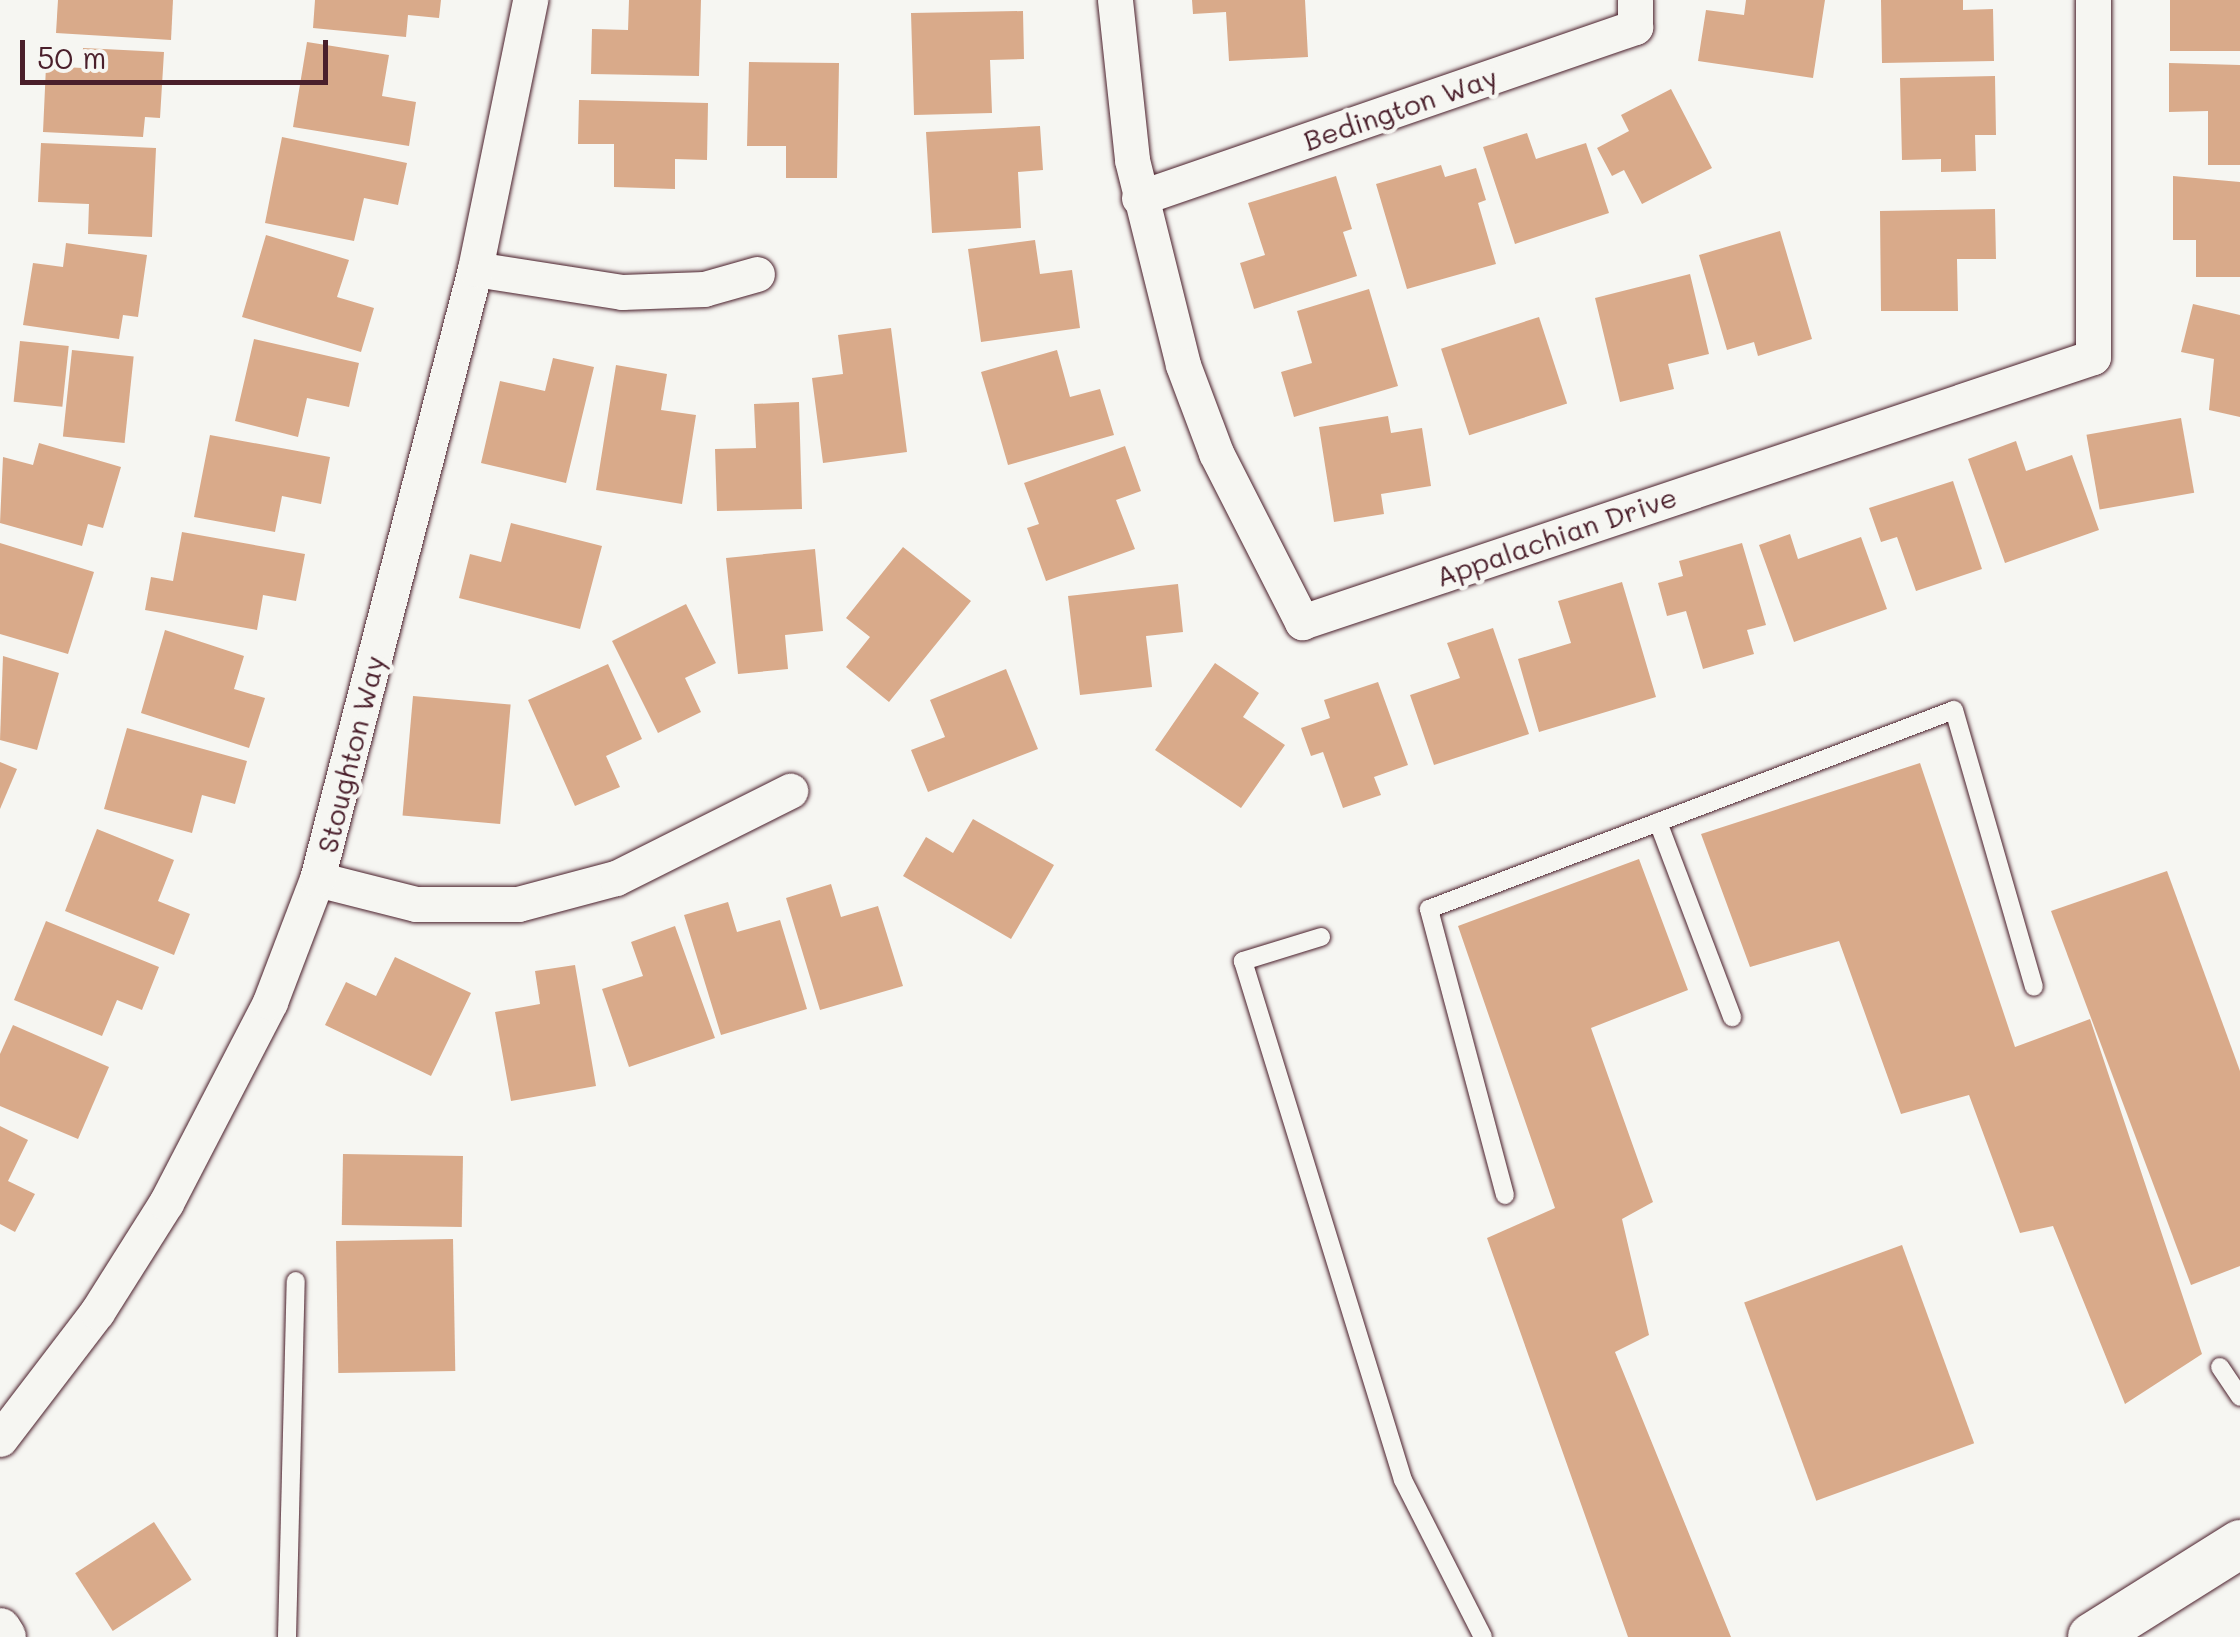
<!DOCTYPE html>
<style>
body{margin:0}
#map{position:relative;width:2240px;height:1637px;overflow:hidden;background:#f6f6f2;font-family:Mali,sans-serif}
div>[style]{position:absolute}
.building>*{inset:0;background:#d9aa8a;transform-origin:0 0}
.roads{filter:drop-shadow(0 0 2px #4a1f2b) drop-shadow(0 0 2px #4a1f2b)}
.service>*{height:18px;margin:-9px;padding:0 9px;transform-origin:9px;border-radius:9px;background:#f6f6f2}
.minor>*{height:35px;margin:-17.5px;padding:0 17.5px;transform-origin:17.5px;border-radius:17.5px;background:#f6f6f2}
.tertiary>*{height:42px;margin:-21px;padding:0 21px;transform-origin:21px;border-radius:21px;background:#f6f6f2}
.secondary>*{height:48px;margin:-24px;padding:0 24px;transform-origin:24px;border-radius:24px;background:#f6f6f2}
span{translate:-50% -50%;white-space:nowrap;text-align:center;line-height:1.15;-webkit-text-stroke:9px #f6f6f2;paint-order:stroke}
.street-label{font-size:28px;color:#4a1f2b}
.scale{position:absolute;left:20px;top:40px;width:308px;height:45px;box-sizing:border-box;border:5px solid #4a1f2b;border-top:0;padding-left:12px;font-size:30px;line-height:35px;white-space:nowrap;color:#4a1f2b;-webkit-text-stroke:8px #f6f6f2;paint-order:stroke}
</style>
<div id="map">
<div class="building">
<div style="clip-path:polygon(58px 0,173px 0,171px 40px,56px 33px)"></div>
<div style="clip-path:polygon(315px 0,441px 0,439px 18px,408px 15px,406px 37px,313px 28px)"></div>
<div style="clip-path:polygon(629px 0,701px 0,699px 76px,591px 74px,592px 29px,628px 30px)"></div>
<div style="clip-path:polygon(1192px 0,1305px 0,1308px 57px,1229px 61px,1226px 12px,1193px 14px)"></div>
<div style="clip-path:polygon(1746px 0,1825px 0,1813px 78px,1698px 61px,1706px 10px,1744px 15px)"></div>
<div style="clip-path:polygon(1881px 0,1963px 0,1963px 10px,1993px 9px,1994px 61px,1882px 63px)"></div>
<div style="left:2170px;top:0;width:70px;height:51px"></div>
<div style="clip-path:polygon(1023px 11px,1024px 59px,990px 60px,992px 113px,914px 115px,911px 13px)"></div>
<div style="clip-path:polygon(307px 42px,389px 55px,382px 96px,416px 102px,409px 146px,293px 127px)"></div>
<div style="clip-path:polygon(83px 48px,164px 52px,160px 118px,145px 117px,143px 137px,43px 132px,46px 66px,82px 68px)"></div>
<div style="clip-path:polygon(749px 62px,839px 63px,837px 178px,786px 178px,786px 146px,747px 146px)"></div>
<div style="clip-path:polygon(2169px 63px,2240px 65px,2240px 165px,2208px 165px,2208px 111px,2169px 112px)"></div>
<div style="clip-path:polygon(1995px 76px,1996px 135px,1975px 135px,1976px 171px,1941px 172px,1941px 159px,1902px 160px,1900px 78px)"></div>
<div style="clip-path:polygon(1671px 89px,1712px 168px,1642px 204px,1624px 170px,1612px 176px,1597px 148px,1629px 131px,1621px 115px)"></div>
<div style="clip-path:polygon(579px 100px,708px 103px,707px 160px,675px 159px,675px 189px,614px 187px,614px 144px,578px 144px)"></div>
<div style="clip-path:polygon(1040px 126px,1043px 170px,1018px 172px,1021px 228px,932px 233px,926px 132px)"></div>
<div style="clip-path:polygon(1527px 133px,1536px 159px,1586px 143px,1609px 213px,1515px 244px,1483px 147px)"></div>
<div style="clip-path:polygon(282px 137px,407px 163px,398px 205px,364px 198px,354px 241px,265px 223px)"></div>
<div style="clip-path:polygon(41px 143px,156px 148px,152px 237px,88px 234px,89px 204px,38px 202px)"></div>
<div style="clip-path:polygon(1441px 165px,1445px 177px,1476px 168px,1486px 200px,1478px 203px,1496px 264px,1407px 289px,1376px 184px)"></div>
<div style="clip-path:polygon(1336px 176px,1352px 229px,1343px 232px,1357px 276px,1254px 309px,1240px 263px,1265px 255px,1248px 203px)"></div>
<div style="clip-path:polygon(2173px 176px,2240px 182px,2240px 277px,2196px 277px,2196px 240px,2173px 240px)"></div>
<div style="clip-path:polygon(1995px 209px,1996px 259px,1957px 259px,1958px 311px,1881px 311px,1880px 211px)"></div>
<div style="clip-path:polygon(1780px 231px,1812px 339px,1758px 356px,1754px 342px,1727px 350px,1699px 255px)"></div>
<div style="clip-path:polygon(266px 235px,349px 260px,337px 297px,374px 308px,361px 352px,242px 317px)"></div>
<div style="clip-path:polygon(1035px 240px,1040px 274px,1072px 270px,1080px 328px,981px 342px,968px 249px)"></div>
<div style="clip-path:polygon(66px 243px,147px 255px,138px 317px,123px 315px,119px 339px,23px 325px,33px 263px,63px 267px)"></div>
<div style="clip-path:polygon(1690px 274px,1709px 354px,1668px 364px,1674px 389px,1620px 402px,1595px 298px)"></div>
<div style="clip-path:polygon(1369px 289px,1398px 386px,1294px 417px,1281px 372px,1312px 363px,1297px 311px)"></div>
<div style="clip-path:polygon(2193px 304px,2240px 315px,2240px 417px,2209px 410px,2214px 359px,2181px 352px)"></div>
<div style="left:1539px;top:317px;width:91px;height:103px;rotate:72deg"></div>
<div style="clip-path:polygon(891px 328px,907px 452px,823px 463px,812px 378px,843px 374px,838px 335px)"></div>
<div style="clip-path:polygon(254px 339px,359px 363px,349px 407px,307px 398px,298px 437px,235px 421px)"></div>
<div style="left:20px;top:341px;width:49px;height:61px;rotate:6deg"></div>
<div style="left:72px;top:350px;width:62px;height:87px;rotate:6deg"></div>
<div style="clip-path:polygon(1057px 350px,1070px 397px,1100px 389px,1114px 435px,1008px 465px,981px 372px)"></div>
<div style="clip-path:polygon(553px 358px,594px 367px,566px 483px,481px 463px,500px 381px,545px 391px)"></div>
<div style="clip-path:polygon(616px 365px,667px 374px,661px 410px,696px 415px,682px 504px,596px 490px)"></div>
<div style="clip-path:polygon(799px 402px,802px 509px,717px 511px,715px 449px,756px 448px,754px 404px)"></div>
<div style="clip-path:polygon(1388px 416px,1391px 433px,1422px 428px,1431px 486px,1381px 494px,1384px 514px,1334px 522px,1319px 427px)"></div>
<div style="left:2181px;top:418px;width:76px;height:96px;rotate:80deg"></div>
<div style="clip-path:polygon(210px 435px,330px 457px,321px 504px,282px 496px,275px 532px,194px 517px)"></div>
<div style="clip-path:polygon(2016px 441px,2026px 471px,2072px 455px,2099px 530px,2005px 563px,1968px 459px)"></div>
<div style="clip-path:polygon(39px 443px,121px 467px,103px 528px,88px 524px,82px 546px,0 523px,3px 457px,33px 465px)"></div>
<div style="clip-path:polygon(1125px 446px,1141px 491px,1116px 500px,1135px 549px,1046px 581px,1027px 528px,1039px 524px,1024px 483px)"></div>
<div style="clip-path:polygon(1953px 481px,1982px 569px,1916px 591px,1897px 537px,1881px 542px,1869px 508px)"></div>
<div style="clip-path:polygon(511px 523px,602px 546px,580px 629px,459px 598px,470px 554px,501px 562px)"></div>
<div style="clip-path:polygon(182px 532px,305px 554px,296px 601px,263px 595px,257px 630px,145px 610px,151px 577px,173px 581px)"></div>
<div style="clip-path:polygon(1790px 534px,1798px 559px,1861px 537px,1887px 609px,1794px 642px,1759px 545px)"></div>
<div style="clip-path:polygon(0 543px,94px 572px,68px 654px,0 634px)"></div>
<div style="clip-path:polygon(1742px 543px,1766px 625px,1747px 630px,1754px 654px,1703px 669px,1686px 611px,1667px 616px,1658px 583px,1683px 576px,1679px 561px)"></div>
<div style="clip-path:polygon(903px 547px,971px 601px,889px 702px,846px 667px,870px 637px,846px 618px)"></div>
<div style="clip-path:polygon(815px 549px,823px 631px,785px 635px,788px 669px,738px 674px,726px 558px)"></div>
<div style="clip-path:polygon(1622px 582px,1656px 697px,1539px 732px,1518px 659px,1571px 643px,1558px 601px)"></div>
<div style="clip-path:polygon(1178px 584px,1183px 632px,1146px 636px,1152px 687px,1080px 695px,1068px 596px)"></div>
<div style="clip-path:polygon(686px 604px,716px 663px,685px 678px,701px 712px,658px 733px,612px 641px)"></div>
<div style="clip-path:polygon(1493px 628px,1529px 734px,1434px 765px,1410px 695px,1460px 678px,1447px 643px)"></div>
<div style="clip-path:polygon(165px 630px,244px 656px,234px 689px,265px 698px,249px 748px,141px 713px)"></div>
<div style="clip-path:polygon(3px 656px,59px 673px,37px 750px,0 740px)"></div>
<div style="clip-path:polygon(1215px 663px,1259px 693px,1243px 717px,1285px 745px,1241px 808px,1155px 750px)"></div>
<div style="clip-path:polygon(608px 664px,642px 739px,606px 756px,620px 787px,575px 806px,528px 700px)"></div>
<div style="clip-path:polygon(1006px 669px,1038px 749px,928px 792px,911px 750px,945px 737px,930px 700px)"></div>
<div style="clip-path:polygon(1378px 682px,1408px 765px,1374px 777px,1381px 795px,1343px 808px,1323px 752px,1311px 756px,1301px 728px,1330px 718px,1324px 700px)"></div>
<div style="left:413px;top:696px;width:98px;height:120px;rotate:5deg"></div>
<div style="clip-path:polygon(127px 728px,247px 761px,235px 804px,202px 795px,192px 833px,104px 809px)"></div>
<div style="clip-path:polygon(0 762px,17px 769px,0 809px)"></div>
<div style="clip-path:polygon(1920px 763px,2015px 1047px,2090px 1019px,2202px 1354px,2125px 1404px,2053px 1226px,2020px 1233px,1969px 1095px,1901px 1114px,1839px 941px,1750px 967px,1701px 834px)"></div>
<div style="clip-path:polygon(973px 819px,1054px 865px,1011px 939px,903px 876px,926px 837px,953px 853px)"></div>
<div style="clip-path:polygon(97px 829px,174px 860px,158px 901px,190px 914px,174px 955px,65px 911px)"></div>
<div style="clip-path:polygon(1639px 859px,1688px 990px,1591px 1028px,1653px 1202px,1622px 1219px,1649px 1335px,1615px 1352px,1731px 1637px,1628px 1637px,1487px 1238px,1555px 1208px,1458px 926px)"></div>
<div style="clip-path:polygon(2167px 871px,2240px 1071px,2240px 1266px,2191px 1285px,2051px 911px)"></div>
<div style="clip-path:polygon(831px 884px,841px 917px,878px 906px,903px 986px,820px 1010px,786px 898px)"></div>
<div style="clip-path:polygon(728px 902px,737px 932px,780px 920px,807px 1009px,721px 1035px,684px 915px)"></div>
<div style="clip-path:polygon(46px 921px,159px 967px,142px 1010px,117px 1000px,102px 1036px,14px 1000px)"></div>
<div style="clip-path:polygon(675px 926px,715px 1038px,629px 1067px,602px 989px,643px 976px,631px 942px)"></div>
<div style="clip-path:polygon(395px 957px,471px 993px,431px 1076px,325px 1025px,346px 982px,376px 996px)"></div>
<div style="clip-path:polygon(575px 965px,596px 1086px,511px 1101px,495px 1012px,540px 1004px,535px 971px)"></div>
<div style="clip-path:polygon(13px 1025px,109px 1067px,78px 1139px,0 1106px,0 1054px)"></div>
<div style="clip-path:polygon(0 1126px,28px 1140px,8px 1181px,35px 1194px,15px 1232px,0 1224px)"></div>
<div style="left:343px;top:1154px;width:120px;height:71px;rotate:1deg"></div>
<div style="left:453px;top:1239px;width:132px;height:117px;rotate:89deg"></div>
<div style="left:1902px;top:1245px;width:211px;height:168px;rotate:70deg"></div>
<div style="left:154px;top:1522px;width:69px;height:94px;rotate:57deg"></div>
</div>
<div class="roads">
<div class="service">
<div style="left:1658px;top:822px;width:209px;rotate:69.2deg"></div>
<div style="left:1321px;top:937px;width:82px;rotate:162.9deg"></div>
<div style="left:1243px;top:961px;width:543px;rotate:72.87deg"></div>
<div style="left:1403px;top:1480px;width:176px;rotate:63deg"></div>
<div style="left:1505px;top:1195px;width:296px;rotate:-104.9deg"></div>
<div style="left:1429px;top:909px;width:561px;rotate:-20.76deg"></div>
<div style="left:1954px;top:710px;width:288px;rotate:73.9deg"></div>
<div style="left:2220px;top:1367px;width:36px;rotate:56deg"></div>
<div style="left:287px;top:1637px;width:356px;rotate:-88.6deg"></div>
</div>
<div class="minor">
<div style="left:1115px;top:0;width:161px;rotate:83.9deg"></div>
<div style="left:1132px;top:160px;width:211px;rotate:76deg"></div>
<div style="left:1183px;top:365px;width:94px;rotate:69.4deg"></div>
<div style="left:1216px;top:453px;width:190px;rotate:63deg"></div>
<div style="left:1302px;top:622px;width:834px;rotate:-18.52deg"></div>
<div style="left:2093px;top:357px;width:357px;rotate:-90deg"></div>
<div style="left:1139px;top:198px;width:525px;rotate:-19.02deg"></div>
<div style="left:1635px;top:27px;width:27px;rotate:-90deg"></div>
<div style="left:475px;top:269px;width:149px;rotate:8.9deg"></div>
<div style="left:622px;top:292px;width:82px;rotate:-2.1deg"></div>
<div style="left:704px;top:289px;width:55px;rotate:-15.8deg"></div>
<div style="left:317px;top:879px;width:102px;rotate:14.2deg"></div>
<div style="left:416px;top:904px;width:102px"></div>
<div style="left:518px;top:904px;width:101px;rotate:-14.9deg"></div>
<div style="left:616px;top:878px;width:195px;rotate:-26.6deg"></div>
<div style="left:0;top:1439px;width:160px;rotate:-52.6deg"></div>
<div style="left:97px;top:1312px;width:129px;rotate:-57.7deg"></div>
<div style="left:166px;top:1203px;width:226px;rotate:-62.6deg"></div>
<div style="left:270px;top:1002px;width:132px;rotate:-69.1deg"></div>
<div style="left:317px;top:879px;width:630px;rotate:-75.48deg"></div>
<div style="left:475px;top:269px;width:275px;rotate:-78.4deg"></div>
</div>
<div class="tertiary">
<div style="left:0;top:1629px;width:9px;rotate:58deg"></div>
</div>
<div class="secondary">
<div style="left:2092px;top:1637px;width:175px;rotate:-32.1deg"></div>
</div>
</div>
<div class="street-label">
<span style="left:1400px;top:108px;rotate:-19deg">Bedington Way</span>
<span style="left:1556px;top:536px;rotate:-19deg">Appalachian Drive</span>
<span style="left:350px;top:754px;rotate:-76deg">Stoughton Way</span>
</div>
<div class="scale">50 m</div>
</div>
